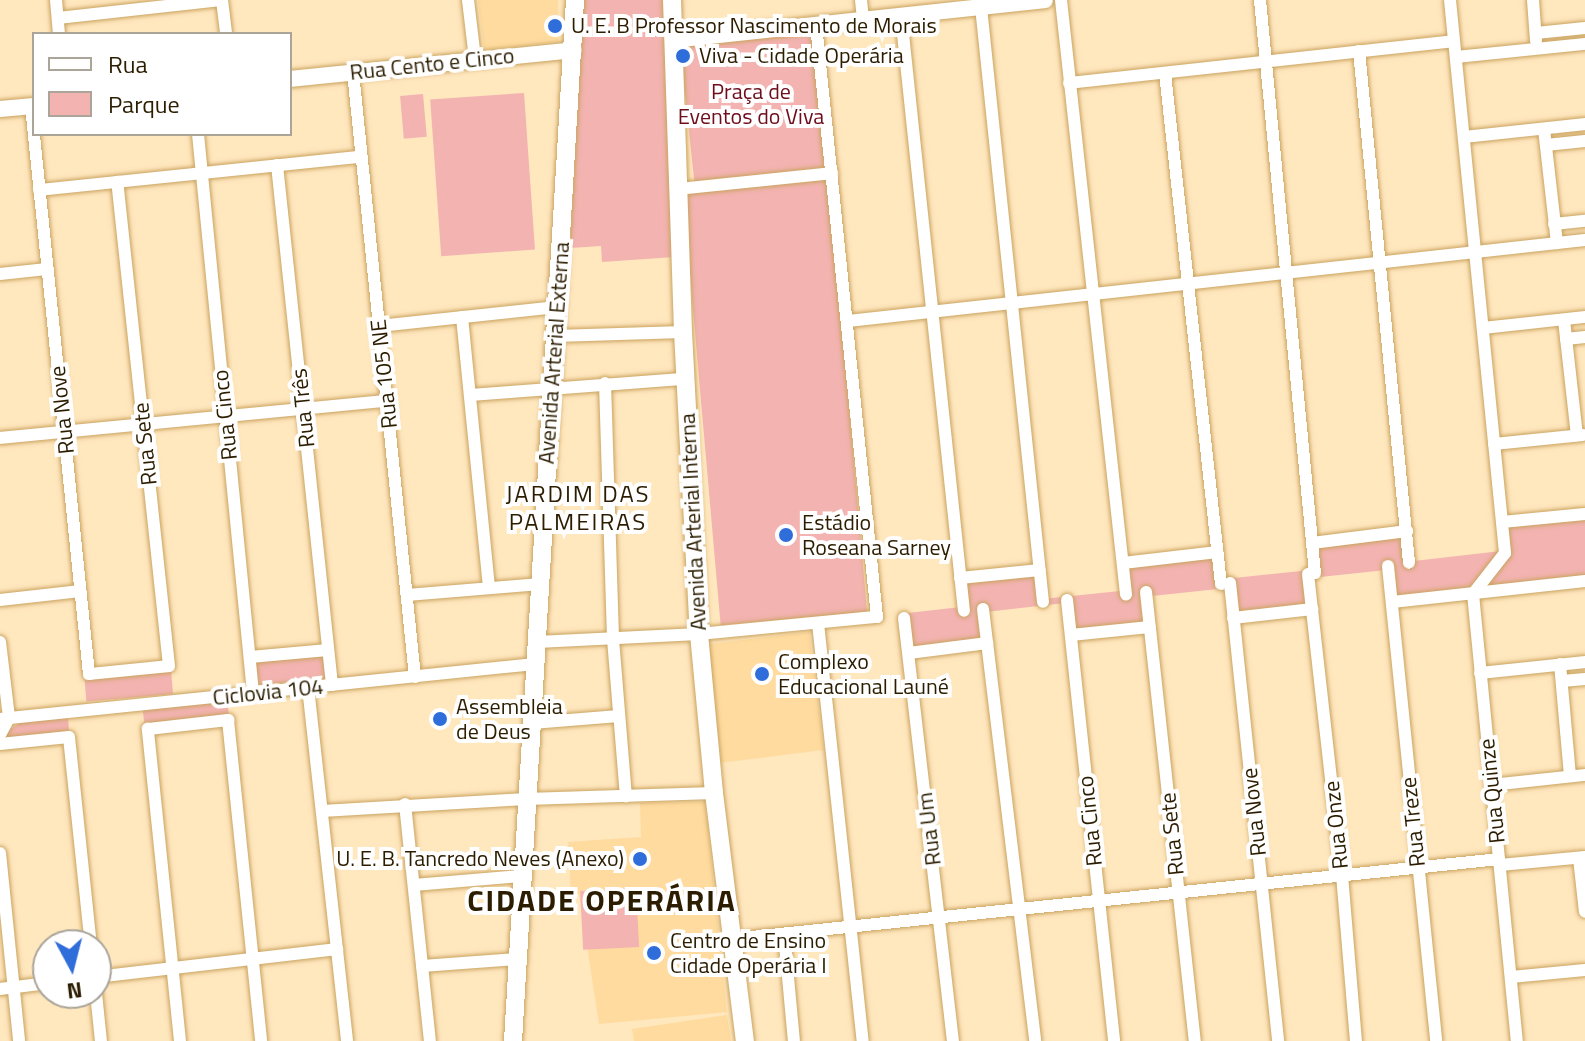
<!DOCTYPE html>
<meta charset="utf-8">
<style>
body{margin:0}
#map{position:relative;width:1585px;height:1041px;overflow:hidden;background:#ffe7be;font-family:"Titillium Web",sans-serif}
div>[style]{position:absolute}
.built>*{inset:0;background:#ffdb9f;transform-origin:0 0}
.green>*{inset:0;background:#f3b3b1;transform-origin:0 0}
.roads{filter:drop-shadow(0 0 2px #caa35f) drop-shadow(0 0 2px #caa35f)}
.minor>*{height:12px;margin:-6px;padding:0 6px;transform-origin:6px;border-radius:6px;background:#fff}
.tertiary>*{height:16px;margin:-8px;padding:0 8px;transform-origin:8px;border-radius:8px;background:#fff}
.secondary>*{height:18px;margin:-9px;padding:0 9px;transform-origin:9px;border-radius:9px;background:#fff}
.dots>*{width:22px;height:22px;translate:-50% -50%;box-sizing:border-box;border:4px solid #fff;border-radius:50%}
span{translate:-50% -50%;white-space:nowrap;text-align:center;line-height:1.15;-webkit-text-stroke:8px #fff;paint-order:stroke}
.poi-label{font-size:22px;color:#2c1d01}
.left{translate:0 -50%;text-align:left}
.right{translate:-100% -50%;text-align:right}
.street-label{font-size:22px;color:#2c1d01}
.park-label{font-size:22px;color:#6e0e1b}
.neighbourhood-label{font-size:24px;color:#2c1d01;letter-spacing:2px}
.district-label{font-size:30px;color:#2c1d01;font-weight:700;letter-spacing:2px}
.legend{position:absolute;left:32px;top:32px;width:260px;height:104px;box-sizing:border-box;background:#fff;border:2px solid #aba599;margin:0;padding:10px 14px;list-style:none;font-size:24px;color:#2c1d01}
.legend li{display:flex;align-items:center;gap:16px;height:40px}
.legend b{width:40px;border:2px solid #aba599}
.north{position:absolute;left:32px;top:929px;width:80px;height:80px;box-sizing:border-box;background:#fff;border:2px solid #aba599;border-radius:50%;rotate:173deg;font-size:22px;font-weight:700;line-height:32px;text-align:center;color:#2c1d01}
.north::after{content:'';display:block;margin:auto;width:28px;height:36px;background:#2f6dda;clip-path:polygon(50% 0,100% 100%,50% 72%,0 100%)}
</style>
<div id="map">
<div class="built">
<div style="clip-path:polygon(478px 0,558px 0,559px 42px,484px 50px)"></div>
<div style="left:809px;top:632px;width:119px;height:103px;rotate:83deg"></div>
<div style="clip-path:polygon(705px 802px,727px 1012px,599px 1024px,579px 894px,571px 894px,568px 842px,641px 837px,640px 803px)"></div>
<div style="clip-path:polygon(727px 1015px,731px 1041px,634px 1041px,632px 1029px)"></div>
</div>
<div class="green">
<div style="clip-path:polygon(583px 0,665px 0,674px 257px,602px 262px,601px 246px,570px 248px)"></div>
<div style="left:812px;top:29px;width:142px;height:133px;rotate:84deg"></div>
<div style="left:524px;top:93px;width:157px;height:94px;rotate:86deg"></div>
<div style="left:423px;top:94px;width:43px;height:23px;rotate:85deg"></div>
<div style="left:829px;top:177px;width:437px;height:147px;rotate:85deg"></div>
<div style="clip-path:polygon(1585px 516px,1585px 576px,1484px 587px,1511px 552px,1508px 524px)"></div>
<div style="clip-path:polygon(1410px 534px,1414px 561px,1501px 551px,1472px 587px,1389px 597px,1386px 570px,1311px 578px,1314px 603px,1231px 613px,1227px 588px,1152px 596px,1155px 620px,1069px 630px,1065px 603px,986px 612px,989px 639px,903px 648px,899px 614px,961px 607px,958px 583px,1039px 573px,1043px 599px,1120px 591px,1117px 567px,1221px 556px,1224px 579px,1311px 570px,1309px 545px)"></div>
<div style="left:325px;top:655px;width:24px;height:72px;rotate:85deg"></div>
<div style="left:171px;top:670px;width:24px;height:87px;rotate:85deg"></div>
<div style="left:227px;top:699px;width:16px;height:85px;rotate:83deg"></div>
<div style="clip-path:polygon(68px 716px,69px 732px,4px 739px,9px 730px,21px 722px)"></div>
<div style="left:636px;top:888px;width:59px;height:56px;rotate:87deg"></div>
</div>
<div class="roads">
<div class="minor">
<div style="left:56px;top:0;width:34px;rotate:85deg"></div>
<div style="left:222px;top:0;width:34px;rotate:83deg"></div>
<div style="left:468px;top:0;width:59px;rotate:83.2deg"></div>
<div style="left:861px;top:0;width:20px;rotate:84deg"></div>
<div style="left:1061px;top:0;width:598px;rotate:83.76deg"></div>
<div style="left:1260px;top:0;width:576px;rotate:84.52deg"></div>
<div style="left:1450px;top:0;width:556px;rotate:84.32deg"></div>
<div style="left:1505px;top:553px;width:52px;rotate:128deg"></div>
<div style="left:1473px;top:594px;width:449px;rotate:84.4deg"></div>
<div style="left:1533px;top:0;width:41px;rotate:85.8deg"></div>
<div style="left:981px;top:7px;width:598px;rotate:84.05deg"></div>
<div style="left:901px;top:15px;width:599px;rotate:83.97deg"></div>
<div style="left:58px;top:18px;width:164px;rotate:-6.3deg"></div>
<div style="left:1536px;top:33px;width:49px;rotate:-5.8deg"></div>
<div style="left:1359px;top:51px;width:514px;rotate:84.42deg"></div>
<div style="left:1456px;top:57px;width:130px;rotate:-5.8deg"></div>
<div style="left:353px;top:72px;width:608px;rotate:84.15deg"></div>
<div style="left:1165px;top:73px;width:514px;rotate:83.75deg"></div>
<div style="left:1069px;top:83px;width:387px;rotate:-6.2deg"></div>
<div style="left:31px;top:106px;width:571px;rotate:84.17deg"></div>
<div style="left:89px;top:674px;width:80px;rotate:-5.7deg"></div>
<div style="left:169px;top:666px;width:487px;rotate:-96.1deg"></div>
<div style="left:1544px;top:129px;width:115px;rotate:83.5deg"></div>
<div style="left:198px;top:134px;width:562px;rotate:84.38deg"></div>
<div style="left:1464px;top:137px;width:122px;rotate:-6.1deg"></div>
<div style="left:1546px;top:145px;width:39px;rotate:-6deg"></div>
<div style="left:277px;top:165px;width:523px;rotate:83.96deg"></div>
<div style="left:678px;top:189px;width:155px;rotate:-5.9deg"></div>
<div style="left:39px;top:190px;width:324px;rotate:-5.9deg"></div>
<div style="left:1554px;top:224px;width:31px;rotate:-6deg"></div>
<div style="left:0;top:274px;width:47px;rotate:-6.1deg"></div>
<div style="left:462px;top:317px;width:272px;rotate:84.3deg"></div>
<div style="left:1564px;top:320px;width:116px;rotate:83.6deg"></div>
<div style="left:848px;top:321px;width:741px;rotate:-6.27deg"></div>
<div style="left:379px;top:326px;width:179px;rotate:-6.1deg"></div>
<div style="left:1483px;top:328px;width:103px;rotate:-6.2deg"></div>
<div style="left:555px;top:336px;width:128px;rotate:-1.8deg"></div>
<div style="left:1566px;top:339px;width:19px;rotate:-6deg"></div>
<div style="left:605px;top:383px;width:256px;rotate:88.2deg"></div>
<div style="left:613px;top:639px;width:158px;rotate:85.3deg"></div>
<div style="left:470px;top:395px;width:216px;rotate:-4.3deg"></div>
<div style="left:0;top:438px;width:389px;rotate:-5.5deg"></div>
<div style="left:1494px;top:444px;width:89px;rotate:-5.8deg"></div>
<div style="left:1502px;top:522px;width:83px;rotate:-5.5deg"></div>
<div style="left:1312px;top:543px;width:96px;rotate:-7.2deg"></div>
<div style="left:1123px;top:563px;width:95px;rotate:-6.7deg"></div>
<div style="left:1388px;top:566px;width:477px;rotate:84.2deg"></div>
<div style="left:1308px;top:574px;width:303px;rotate:83.6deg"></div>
<div style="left:1342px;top:875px;width:167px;rotate:85.2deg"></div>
<div style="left:960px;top:578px;width:80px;rotate:-5.7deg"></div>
<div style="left:1230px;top:583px;width:461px;rotate:84deg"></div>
<div style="left:1146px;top:592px;width:452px;rotate:83.8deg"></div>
<div style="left:407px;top:595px;width:134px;rotate:-4.7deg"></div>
<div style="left:0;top:600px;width:81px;rotate:-6.4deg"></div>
<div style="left:1067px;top:600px;width:443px;rotate:83.9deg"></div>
<div style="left:1392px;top:602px;width:194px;rotate:-6.2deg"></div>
<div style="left:983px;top:609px;width:435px;rotate:83.1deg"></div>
<div style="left:904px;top:618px;width:426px;rotate:83.4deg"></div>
<div style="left:1233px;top:618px;width:80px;rotate:-6.5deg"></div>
<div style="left:818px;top:623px;width:420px;rotate:83.9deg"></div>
<div style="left:1071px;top:635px;width:79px;rotate:-5.8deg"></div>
<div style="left:0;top:642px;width:77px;rotate:83.2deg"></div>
<div style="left:9px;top:718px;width:19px;rotate:118deg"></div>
<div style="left:537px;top:642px;width:162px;rotate:-2.8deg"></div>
<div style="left:699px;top:634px;width:179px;rotate:-5.5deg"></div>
<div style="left:877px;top:617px;width:595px;rotate:-95.88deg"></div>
<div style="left:909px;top:653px;width:79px;rotate:-7.3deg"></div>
<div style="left:250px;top:657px;width:78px;rotate:-5.1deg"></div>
<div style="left:1560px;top:664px;width:112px;rotate:84.9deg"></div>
<div style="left:1480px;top:673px;width:106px;rotate:-6deg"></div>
<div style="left:1562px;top:681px;width:23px;rotate:-5deg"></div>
<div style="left:308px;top:687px;width:356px;rotate:83.7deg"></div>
<div style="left:0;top:719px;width:538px;rotate:-5.87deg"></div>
<div style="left:532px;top:723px;width:87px;rotate:-4.6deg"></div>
<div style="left:0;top:744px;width:69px;rotate:-5.8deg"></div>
<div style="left:69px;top:737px;width:209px;rotate:84deg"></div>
<div style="left:1491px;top:785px;width:95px;rotate:-6.1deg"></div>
<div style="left:405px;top:804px;width:238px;rotate:84deg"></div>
<div style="left:322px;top:811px;width:204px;rotate:-3.4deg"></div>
<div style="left:526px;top:799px;width:188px;rotate:-1.8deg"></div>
<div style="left:0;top:853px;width:189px;rotate:84.2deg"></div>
<div style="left:1579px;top:858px;width:54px;rotate:83.7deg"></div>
<div style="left:1500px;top:865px;width:85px;rotate:-5.4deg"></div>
<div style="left:414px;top:885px;width:107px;rotate:-4.8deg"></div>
<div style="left:784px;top:934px;width:107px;rotate:84.7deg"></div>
<div style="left:732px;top:939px;width:771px;rotate:-5.95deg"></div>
<div style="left:422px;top:966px;width:95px;rotate:-4.2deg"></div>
<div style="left:96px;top:977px;width:243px;rotate:-6.6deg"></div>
<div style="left:1511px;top:977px;width:74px;rotate:-5.4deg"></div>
<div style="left:0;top:989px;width:48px;rotate:-7.1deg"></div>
<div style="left:96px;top:993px;width:48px;rotate:84.1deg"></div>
<div style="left:180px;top:1041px;width:314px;rotate:-95.9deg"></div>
<div style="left:148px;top:729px;width:81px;rotate:-6.4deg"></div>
<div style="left:228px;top:720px;width:323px;rotate:84.1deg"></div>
</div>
<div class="tertiary">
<div style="left:673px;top:40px;width:374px;rotate:-6.1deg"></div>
<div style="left:290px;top:79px;width:285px;rotate:-5.8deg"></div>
<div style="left:0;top:109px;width:34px;rotate:-5deg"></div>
</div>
<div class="secondary">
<div style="left:672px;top:0;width:332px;rotate:88.1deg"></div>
<div style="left:683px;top:332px;width:302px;rotate:87deg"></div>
<div style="left:699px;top:634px;width:160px;rotate:84.6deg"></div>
<div style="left:714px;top:793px;width:250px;rotate:82.9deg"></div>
<div style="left:513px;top:1041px;width:1043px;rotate:-86.59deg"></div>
</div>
</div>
<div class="dots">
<div style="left:555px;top:26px;background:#2f6dda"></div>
<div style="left:683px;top:56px;background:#2f6dda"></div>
<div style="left:786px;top:535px;background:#2f6dda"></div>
<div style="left:762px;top:674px;background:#2f6dda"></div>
<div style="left:440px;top:719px;background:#2f6dda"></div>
<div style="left:640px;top:859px;background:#2f6dda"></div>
<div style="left:654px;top:953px;background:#2f6dda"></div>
</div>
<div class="poi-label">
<span class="left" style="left:571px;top:26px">U. E. B Professor Nascimento de Morais</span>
<span class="left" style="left:699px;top:56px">Viva - Cidade Operária</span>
<span class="left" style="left:802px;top:535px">Estádio<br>Roseana Sarney</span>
<span class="left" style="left:778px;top:674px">Complexo<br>Educacional Launé</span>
<span class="left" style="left:456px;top:719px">Assembleia<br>de Deus</span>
<span class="right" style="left:624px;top:859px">U. E. B. Tancredo Neves (Anexo)</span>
<span class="left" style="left:670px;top:953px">Centro de Ensino<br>Cidade Operária I</span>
</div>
<div class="street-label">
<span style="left:432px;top:64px;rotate:-6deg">Rua Cento e Cinco</span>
<span style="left:554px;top:353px;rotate:-86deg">Avenida Arterial Externa</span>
<span style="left:384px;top:374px;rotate:-96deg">Rua 105 NE</span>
<span style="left:303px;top:408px;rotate:-96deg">Rua Três</span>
<span style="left:62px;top:410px;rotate:-96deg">Rua Nove</span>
<span style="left:225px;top:415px;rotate:-96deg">Rua Cinco</span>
<span style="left:145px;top:444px;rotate:-96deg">Rua Sete</span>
<span style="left:693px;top:522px;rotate:-93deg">Avenida Arterial Interna</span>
<span style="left:268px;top:692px;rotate:-6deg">Ciclovia 104</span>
<span style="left:1492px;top:791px;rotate:-96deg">Rua Quinze</span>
<span style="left:1254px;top:812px;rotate:-96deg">Rua Nove</span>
<span style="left:1090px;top:821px;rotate:-96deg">Rua Cinco</span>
<span style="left:1413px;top:822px;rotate:-96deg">Rua Treze</span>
<span style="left:1336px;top:825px;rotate:-96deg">Rua Onze</span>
<span style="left:929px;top:829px;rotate:-97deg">Rua Um</span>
<span style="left:1172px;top:834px;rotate:-96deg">Rua Sete</span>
</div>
<div class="park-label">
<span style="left:751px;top:104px">Praça de<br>Eventos do Viva</span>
</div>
<div class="neighbourhood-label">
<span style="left:578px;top:508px">JARDIM DAS<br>PALMEIRAS</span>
</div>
<div class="district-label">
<span style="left:602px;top:900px">CIDADE OPERÁRIA</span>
</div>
<ul class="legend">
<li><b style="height:10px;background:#fff"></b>Rua</li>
<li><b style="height:22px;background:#f3b3b1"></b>Parque</li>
</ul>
<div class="north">N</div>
</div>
